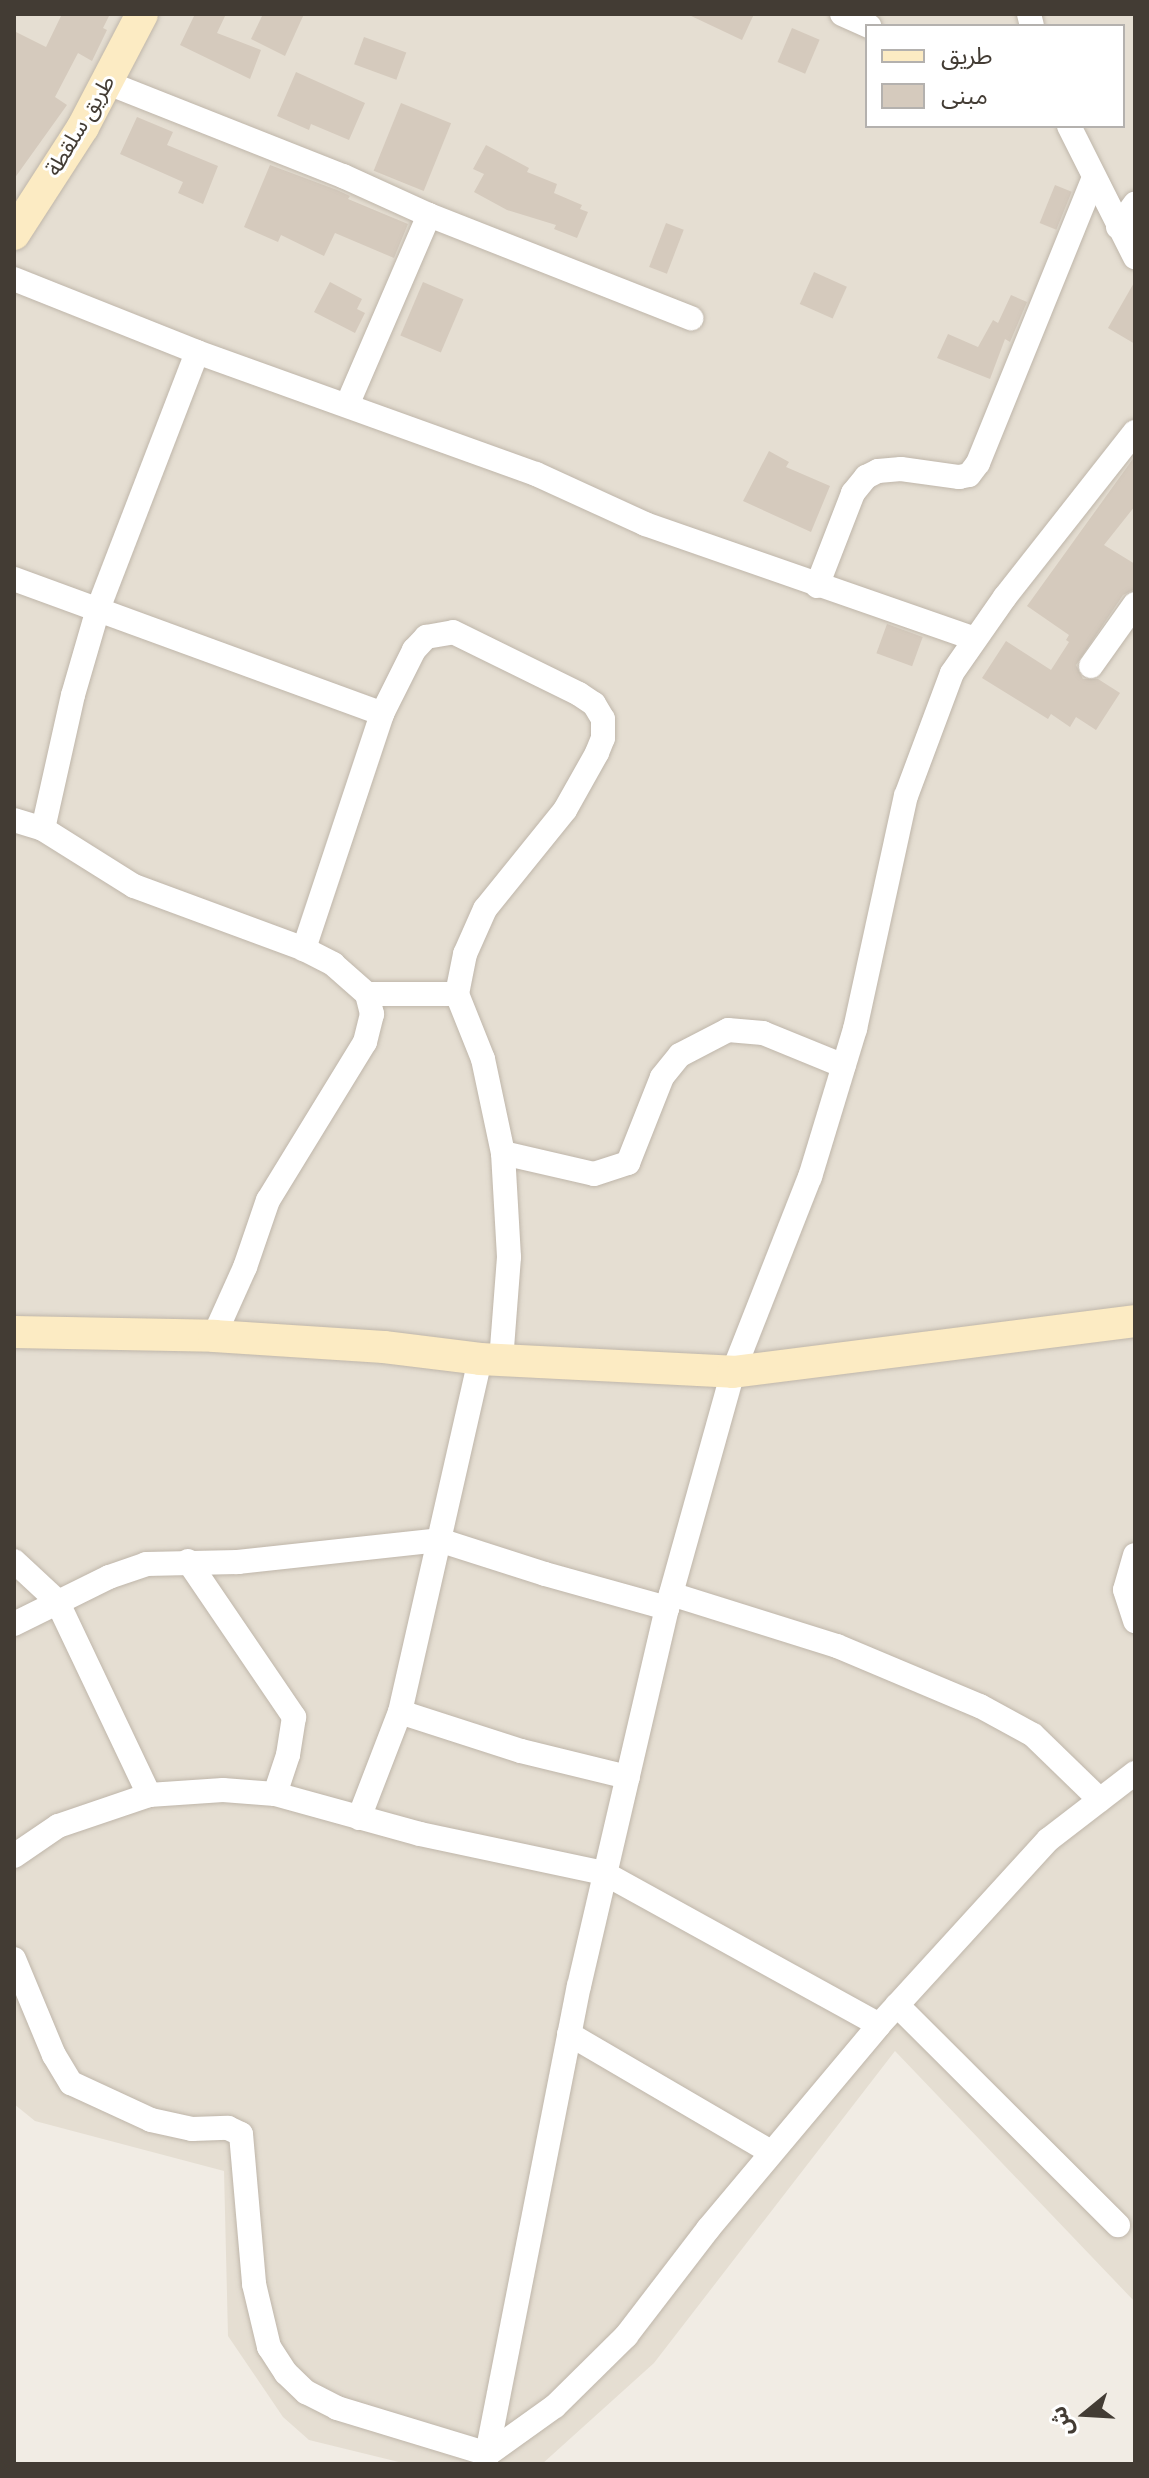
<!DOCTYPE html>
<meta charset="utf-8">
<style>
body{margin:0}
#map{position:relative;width:1149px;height:2478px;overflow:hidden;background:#f1ece4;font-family:"Source Sans 3","Noto Sans Arabic",sans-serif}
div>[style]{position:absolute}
.residential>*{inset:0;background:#e5ded2}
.building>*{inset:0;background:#d5cabd;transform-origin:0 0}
.roads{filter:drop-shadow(0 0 2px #bfb6aa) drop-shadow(0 0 2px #bfb6aa)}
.street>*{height:24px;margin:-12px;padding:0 12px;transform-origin:12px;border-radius:12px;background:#fff}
.secondary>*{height:32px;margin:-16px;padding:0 16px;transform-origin:16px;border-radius:16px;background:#fcebc3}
span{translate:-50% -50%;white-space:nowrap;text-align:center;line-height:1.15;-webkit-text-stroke:6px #fff;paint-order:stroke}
.street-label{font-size:22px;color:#433c34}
.frame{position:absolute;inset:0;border:16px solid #433c34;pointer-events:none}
.legend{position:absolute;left:865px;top:24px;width:260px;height:104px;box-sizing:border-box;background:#fff;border:2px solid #b4b1ae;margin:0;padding:10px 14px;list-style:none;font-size:24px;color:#433c34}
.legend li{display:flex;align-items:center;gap:16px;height:40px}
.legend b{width:40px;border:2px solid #b4b1ae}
.north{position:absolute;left:1045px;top:2374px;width:80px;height:80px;-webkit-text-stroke:6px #fff;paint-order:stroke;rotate:252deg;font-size:22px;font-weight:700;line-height:32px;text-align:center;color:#433c34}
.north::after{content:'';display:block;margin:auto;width:28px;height:36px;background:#433c34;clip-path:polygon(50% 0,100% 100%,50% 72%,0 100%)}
</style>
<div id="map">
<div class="residential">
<div style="clip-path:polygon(evenodd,14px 14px,1135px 14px,1135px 2302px,895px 2051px,654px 2363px,542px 2464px,407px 2464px,309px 2440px,283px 2417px,228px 2336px,224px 2171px,35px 2121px,14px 2104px,14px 14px,867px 26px,1123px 26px,1123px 126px,867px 126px,867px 26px)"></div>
</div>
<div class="building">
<div style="clip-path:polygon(62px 14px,110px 14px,103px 28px,107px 30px,92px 61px,78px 53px,55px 97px,67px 105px,14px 179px,14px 31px,46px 47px)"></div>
<div style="clip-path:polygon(195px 14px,226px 14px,217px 33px,261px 50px,250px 79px,180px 45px)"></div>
<div style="clip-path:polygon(263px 14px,304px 14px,285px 56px,251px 39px)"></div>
<div style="clip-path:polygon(687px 14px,754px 14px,742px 40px)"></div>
<div style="left:792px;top:28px;width:30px;height:37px;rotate:23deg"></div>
<div style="left:364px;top:37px;width:45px;height:29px;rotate:20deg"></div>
<div style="clip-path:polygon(296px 72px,365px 103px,349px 140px,311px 124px,309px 130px,277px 116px)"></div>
<div style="left:401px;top:103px;width:54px;height:73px;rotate:22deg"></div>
<div style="clip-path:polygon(137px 117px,173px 132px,167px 145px,218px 166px,203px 204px,178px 193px,183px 182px,120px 154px)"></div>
<div style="clip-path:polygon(486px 145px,529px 168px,527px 172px,557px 184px,554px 193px,582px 205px,580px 209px,588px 212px,577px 238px,554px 229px,556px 225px,507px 210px,474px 192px,484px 174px,473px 169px)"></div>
<div style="clip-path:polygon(270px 165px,337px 190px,350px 196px,348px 199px,408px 224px,394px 258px,335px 233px,324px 256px,281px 235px,278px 242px,244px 227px)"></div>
<div style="left:1055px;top:185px;width:18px;height:41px;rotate:22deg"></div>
<div style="left:666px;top:223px;width:19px;height:47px;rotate:21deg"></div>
<div style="left:814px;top:272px;width:36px;height:35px;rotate:24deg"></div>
<div style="clip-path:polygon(1135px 281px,1135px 344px,1108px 328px)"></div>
<div style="clip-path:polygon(330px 282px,362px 299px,357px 309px,365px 313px,355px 333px,314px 312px)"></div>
<div style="left:423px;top:282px;width:44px;height:58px;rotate:23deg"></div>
<div style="clip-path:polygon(1011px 295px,1027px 302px,1010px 342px,1005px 339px,990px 379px,937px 358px,948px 334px,978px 347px,993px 320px,998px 323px)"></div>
<div style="clip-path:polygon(769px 451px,789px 462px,786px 467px,830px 486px,811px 532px,743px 501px)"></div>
<div style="clip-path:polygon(1135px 456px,1135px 506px,1104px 545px,1135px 564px,1135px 589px,1123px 595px,1076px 665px,1083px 679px,1098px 679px,1120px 693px,1096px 730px,1076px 717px,1070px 727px,1051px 714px,1048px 719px,982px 678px,1006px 641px,1051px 670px,1069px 642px,1066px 640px,1069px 635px,1027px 606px)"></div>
<div style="left:887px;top:624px;width:38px;height:31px;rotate:20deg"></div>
</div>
<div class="roads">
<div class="street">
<div style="left:842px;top:14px;width:30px;rotate:24deg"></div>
<div style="left:1029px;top:14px;width:12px;rotate:76deg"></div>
<div style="left:108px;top:83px;width:253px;rotate:21.6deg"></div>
<div style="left:343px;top:176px;width:94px;rotate:24.4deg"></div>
<div style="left:429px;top:215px;width:207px;rotate:113.3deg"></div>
<div style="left:1069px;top:126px;width:147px;rotate:63.3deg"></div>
<div style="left:429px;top:215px;width:282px;rotate:21.5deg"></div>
<div style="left:1118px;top:227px;width:29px;rotate:-54deg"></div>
<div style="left:14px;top:279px;width:197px;rotate:21.7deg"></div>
<div style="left:197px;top:352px;width:360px;rotate:19.8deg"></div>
<div style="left:536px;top:474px;width:120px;rotate:24.6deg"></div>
<div style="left:645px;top:524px;width:349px;rotate:19.2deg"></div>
<div style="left:14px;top:579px;width:392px;rotate:20.1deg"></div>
<div style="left:382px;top:714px;width:248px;rotate:108.4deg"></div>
<div style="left:817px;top:586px;width:100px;rotate:-68.8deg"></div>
<div style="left:853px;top:493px;width:21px;rotate:-51deg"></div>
<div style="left:866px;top:477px;width:13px;rotate:-27deg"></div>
<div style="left:878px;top:471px;width:23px;rotate:-5deg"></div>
<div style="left:901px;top:469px;width:59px;rotate:7.9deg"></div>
<div style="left:959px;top:477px;width:10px;rotate:-11deg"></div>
<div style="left:969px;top:475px;width:15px;rotate:-53deg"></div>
<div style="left:978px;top:463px;width:308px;rotate:-67.9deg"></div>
<div style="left:1091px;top:666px;width:76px;rotate:-54.6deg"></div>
<div style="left:382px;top:714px;width:72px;rotate:-63.4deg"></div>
<div style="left:414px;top:650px;width:18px;rotate:-47deg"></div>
<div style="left:426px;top:637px;width:27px;rotate:-10deg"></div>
<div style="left:453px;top:632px;width:140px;rotate:26.2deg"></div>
<div style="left:579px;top:694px;width:18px;rotate:34deg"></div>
<div style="left:594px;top:704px;width:17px;rotate:59deg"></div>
<div style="left:603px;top:719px;width:19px;rotate:90deg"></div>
<div style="left:603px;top:738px;width:16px;rotate:112deg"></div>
<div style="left:597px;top:753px;width:65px;rotate:119.3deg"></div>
<div style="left:565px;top:810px;width:127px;rotate:128.9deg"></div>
<div style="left:485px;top:909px;width:49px;rotate:114deg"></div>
<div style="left:465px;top:954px;width:41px;rotate:101.3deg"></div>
<div style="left:457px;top:994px;width:70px;rotate:68.2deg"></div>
<div style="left:483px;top:1059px;width:96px;rotate:78deg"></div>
<div style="left:503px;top:1153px;width:104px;rotate:86.7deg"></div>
<div style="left:509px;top:1257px;width:103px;rotate:94.4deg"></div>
<div style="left:14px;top:820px;width:30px;rotate:17deg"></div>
<div style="left:43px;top:829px;width:107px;rotate:32.1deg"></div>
<div style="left:134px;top:886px;width:181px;rotate:20.3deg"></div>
<div style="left:304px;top:949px;width:33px;rotate:27deg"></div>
<div style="left:333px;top:964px;width:45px;rotate:41.4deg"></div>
<div style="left:367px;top:994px;width:21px;rotate:76deg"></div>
<div style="left:372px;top:1014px;width:29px;rotate:104deg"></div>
<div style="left:365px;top:1042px;width:185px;rotate:121.5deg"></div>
<div style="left:268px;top:1200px;width:71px;rotate:108.9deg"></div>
<div style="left:245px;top:1267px;width:76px;rotate:114.2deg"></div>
<div style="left:43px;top:829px;width:137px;rotate:-77.4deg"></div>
<div style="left:73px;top:695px;width:90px;rotate:-73.8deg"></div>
<div style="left:98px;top:609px;width:275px;rotate:-68.9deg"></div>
<div style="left:367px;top:994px;width:90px"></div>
<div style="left:503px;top:1153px;width:93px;rotate:13deg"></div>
<div style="left:594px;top:1174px;width:36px;rotate:-18deg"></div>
<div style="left:628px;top:1163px;width:92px;rotate:-68.4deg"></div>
<div style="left:662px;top:1077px;width:28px;rotate:-51deg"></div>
<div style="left:680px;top:1055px;width:54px;rotate:-27.5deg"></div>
<div style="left:728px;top:1030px;width:35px;rotate:5deg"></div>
<div style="left:763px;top:1033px;width:87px;rotate:22.2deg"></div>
<div style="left:1135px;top:1555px;width:36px;rotate:106deg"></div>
<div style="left:1125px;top:1590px;width:33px;rotate:72deg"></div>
<div style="left:14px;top:1561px;width:59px;rotate:42.9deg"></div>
<div style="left:57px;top:1601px;width:215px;rotate:64.6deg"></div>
<div style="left:188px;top:1561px;width:189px;rotate:55.8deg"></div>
<div style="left:294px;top:1717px;width:38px;rotate:99deg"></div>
<div style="left:288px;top:1755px;width:41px;rotate:108.4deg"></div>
<div style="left:671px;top:1594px;width:174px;rotate:17.4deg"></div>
<div style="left:837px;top:1646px;width:155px;rotate:22.8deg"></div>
<div style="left:980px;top:1706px;width:60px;rotate:28.7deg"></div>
<div style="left:1033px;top:1735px;width:93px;rotate:44.1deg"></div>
<div style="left:14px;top:1624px;width:106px;rotate:-26.3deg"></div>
<div style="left:109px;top:1577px;width:39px;rotate:-19deg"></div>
<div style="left:146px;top:1564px;width:92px;rotate:-1.2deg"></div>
<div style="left:238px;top:1562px;width:202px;rotate:-6.2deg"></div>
<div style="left:439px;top:1540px;width:186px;rotate:-77.2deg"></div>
<div style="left:400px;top:1712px;width:127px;rotate:17.9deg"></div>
<div style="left:521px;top:1751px;width:110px;rotate:13.7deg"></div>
<div style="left:359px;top:1818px;width:114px;rotate:-68.9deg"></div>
<div style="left:400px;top:1712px;width:176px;rotate:-77.2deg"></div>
<div style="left:439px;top:1540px;width:111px;rotate:17.8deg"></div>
<div style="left:545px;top:1574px;width:127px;rotate:15.6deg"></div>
<div style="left:14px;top:1856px;width:53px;rotate:-34.3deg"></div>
<div style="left:58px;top:1826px;width:96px;rotate:-18.8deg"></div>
<div style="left:149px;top:1795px;width:74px;rotate:-3.9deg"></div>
<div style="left:223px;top:1790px;width:52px;rotate:4.4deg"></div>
<div style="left:275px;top:1794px;width:150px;rotate:15.4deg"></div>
<div style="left:420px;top:1834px;width:188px;rotate:12deg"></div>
<div style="left:604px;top:1873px;width:314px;rotate:28.9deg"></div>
<div style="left:14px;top:1959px;width:104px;rotate:67.4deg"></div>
<div style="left:54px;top:2055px;width:33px;rotate:59deg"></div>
<div style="left:71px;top:2083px;width:88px;rotate:24.8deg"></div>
<div style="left:151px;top:2120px;width:42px;rotate:12.4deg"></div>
<div style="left:192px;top:2129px;width:36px;rotate:-2deg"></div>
<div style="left:228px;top:2128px;width:14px;rotate:25deg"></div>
<div style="left:241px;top:2134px;width:151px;rotate:85deg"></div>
<div style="left:254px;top:2284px;width:65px;rotate:76.6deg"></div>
<div style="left:269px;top:2347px;width:31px;rotate:57deg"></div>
<div style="left:286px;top:2373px;width:28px;rotate:44deg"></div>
<div style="left:306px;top:2392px;width:35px;rotate:27deg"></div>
<div style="left:337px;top:2408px;width:158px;rotate:16.9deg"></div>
<div style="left:488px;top:2454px;width:82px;rotate:-35.6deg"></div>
<div style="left:555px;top:2406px;width:100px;rotate:-44.6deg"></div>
<div style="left:626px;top:2336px;width:135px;rotate:-52.5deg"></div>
<div style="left:708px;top:2229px;width:266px;rotate:-50deg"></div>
<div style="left:879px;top:2025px;width:251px;rotate:-47.6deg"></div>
<div style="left:1048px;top:1840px;width:110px;rotate:-37.6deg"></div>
<div style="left:897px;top:2005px;width:312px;rotate:44.9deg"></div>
<div style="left:569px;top:2034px;width:234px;rotate:30.3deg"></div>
<div style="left:485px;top:2464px;width:487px;rotate:-78.9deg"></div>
<div style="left:579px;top:1986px;width:388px;rotate:-76.9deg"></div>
<div style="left:667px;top:1608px;width:245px;rotate:-74.4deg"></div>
<div style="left:733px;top:1372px;width:210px;rotate:-68.5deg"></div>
<div style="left:810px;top:1177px;width:155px;rotate:-73.1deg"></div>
<div style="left:855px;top:1029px;width:239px;rotate:-77.7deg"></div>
<div style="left:906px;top:796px;width:131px;rotate:-69.5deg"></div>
<div style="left:952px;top:673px;width:93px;rotate:-55.1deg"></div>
<div style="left:1005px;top:597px;width:210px;rotate:-51.8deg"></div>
</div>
<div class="secondary">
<div style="left:14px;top:234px;width:127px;rotate:-57.2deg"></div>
<div style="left:83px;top:127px;width:127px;rotate:-62.4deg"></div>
<div style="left:14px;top:1332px;width:200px;rotate:1.1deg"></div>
<div style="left:214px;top:1336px;width:170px;rotate:3.7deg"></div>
<div style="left:384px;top:1347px;width:97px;rotate:7.1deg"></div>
<div style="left:480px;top:1359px;width:253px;rotate:2.9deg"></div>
<div style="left:733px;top:1372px;width:405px;rotate:-7.2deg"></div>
</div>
</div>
<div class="street-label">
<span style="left:81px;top:126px;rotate:-59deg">طريق سلقطة</span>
</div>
<div class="frame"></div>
<ul class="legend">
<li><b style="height:10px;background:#fcebc3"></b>طريق</li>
<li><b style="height:22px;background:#d5cabd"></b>مبنى</li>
</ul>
<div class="north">ش</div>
</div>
